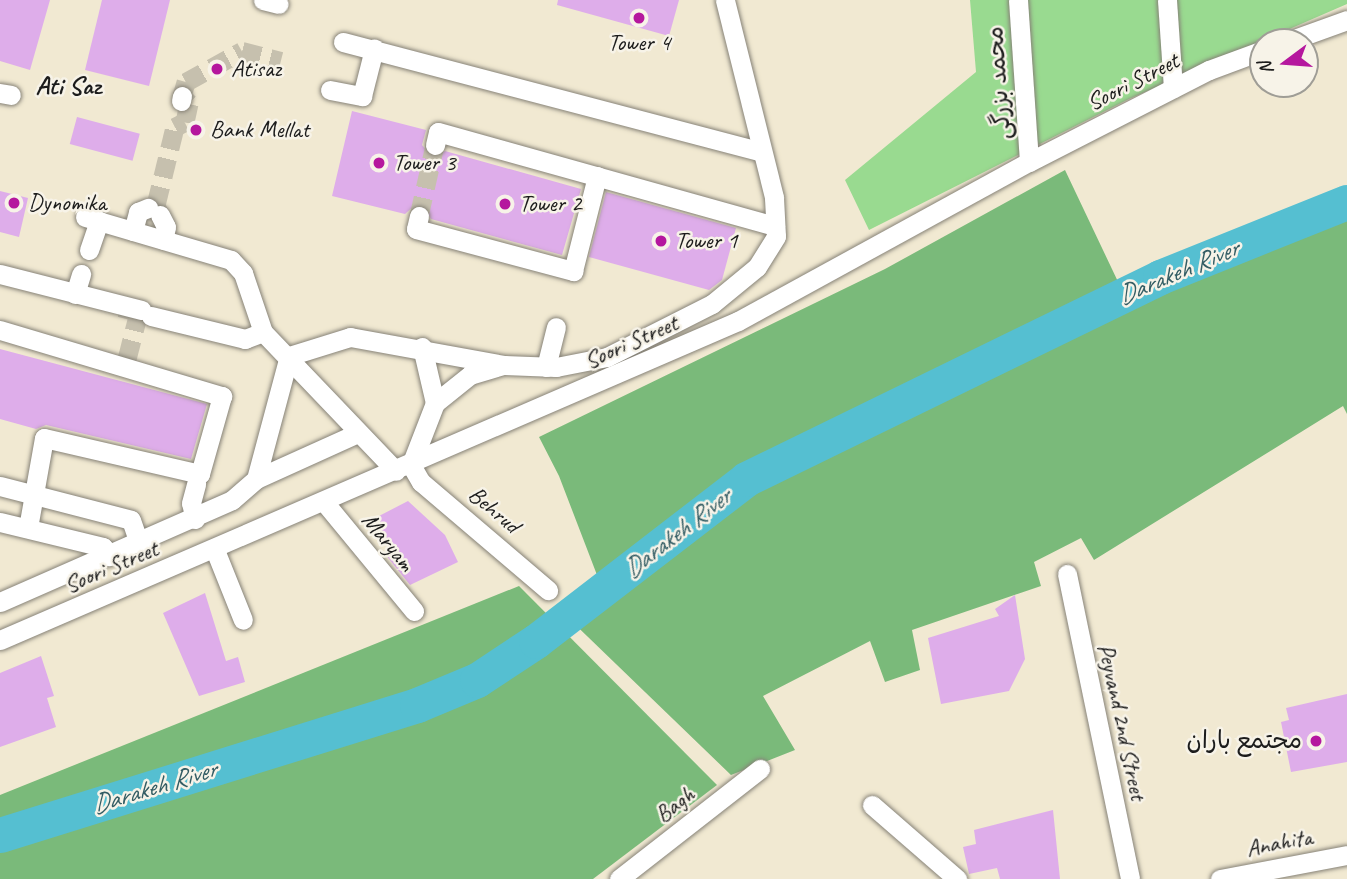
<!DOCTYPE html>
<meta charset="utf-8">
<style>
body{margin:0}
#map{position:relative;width:1347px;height:879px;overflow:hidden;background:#f1e9d2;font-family:Caveat,"Playpen Sans Arabic",sans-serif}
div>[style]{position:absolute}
.green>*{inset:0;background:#99da90}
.forest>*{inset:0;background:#7aba7a}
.river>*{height:35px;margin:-17.5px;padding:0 17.5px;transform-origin:17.5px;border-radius:17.5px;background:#55bfd1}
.building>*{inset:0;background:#deadea;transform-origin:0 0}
.minor-tunnel>*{height:19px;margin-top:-9.5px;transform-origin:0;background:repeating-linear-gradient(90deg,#c6c0ae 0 19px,transparent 0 29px)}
.roads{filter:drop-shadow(0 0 2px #868277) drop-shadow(0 0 2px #868277)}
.minor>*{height:19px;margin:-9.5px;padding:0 9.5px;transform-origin:9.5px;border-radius:9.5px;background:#fff}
.dots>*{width:19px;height:19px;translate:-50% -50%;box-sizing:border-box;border:4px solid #f7f3e8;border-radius:50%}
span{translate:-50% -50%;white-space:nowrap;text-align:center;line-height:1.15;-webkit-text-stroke:5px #f7f3e8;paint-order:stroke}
.poi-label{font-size:24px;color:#1c1c1c}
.left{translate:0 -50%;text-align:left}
.right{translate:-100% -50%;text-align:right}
.street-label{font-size:24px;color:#1c1c1c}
.neighbourhood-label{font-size:26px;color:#1c1c1c;font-weight:700}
.water-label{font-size:26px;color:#335d64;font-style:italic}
.north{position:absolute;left:1249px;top:28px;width:70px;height:70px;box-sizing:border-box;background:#f7f3e8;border:2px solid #9f9d96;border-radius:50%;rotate:254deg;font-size:19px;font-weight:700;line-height:28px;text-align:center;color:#1c1c1c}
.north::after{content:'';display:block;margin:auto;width:24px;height:32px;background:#b5179e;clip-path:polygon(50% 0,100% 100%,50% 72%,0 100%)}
</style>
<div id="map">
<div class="green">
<div style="clip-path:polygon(970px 0,1347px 0,1347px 4px,1129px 99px,869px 230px,845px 180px,976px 72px)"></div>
</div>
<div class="forest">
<div style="clip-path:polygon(1065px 170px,1130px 307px,1347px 216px,1347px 414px,1343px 406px,1094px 560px,1081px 538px,1034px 562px,1041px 586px,912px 630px,920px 670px,885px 682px,870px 641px,763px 696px,795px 750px,731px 775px,559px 609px,597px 575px,559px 476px,539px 437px,885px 269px)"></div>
<div style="clip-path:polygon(519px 586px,717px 785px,593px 879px,0 879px,0 795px)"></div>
</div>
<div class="river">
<div style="left:0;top:835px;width:437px;rotate:-17.3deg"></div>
<div style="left:417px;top:705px;width:65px;rotate:-22.6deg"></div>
<div style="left:477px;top:680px;width:71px;rotate:-33.5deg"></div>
<div style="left:536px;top:641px;width:265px;rotate:-37.6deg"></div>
<div style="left:746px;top:479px;width:461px;rotate:-26deg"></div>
<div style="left:1160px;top:277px;width:201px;rotate:-21.9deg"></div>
</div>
<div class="building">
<div style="clip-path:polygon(0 0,50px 0,30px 70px,0 61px)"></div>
<div style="clip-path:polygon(102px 0,170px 0,149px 86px,85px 70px)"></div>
<div style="clip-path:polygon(558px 0,679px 0,669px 36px,557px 5px)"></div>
<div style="clip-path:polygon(352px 111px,426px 130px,422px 145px,432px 157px,445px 151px,581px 189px,562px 255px,431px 219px,422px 204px,415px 205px,405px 214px,332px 196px)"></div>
<div style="left:77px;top:117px;width:65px;height:28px;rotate:15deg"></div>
<div style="clip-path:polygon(0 191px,28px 198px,19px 237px,0 232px)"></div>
<div style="clip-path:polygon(606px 192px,736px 228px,722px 280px,709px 290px,589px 257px)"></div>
<div style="clip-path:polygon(0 349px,207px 404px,191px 459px,46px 425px,36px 429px,0 419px)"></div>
<div style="clip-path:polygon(408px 501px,445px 535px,458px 562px,410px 585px,385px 554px,393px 550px,375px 529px,379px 516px)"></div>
<div style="clip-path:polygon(205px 593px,226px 661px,238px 657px,245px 682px,199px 696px,163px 613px)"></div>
<div style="clip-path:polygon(1015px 595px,1025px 659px,1009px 691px,941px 704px,928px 638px,999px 616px,995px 609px)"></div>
<div style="clip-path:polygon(41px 656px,54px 696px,47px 698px,56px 727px,0 747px,0 673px)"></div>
<div style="clip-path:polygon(1347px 694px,1347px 762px,1291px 772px,1281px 722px,1289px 720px,1286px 708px)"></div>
<div style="clip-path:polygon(1053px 810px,1060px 879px,1000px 879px,997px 868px,969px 874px,963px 847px,976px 844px,974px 830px)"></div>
</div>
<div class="minor-tunnel">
<div style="left:160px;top:215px;width:11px;rotate:-112deg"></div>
<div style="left:156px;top:205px;width:80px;rotate:-76.3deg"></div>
<div style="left:175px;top:127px;width:11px;rotate:-27deg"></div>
<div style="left:185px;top:122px;width:19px;rotate:-78deg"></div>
<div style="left:189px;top:103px;width:10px;rotate:-135deg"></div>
<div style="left:182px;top:96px;width:15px;rotate:-74deg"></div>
<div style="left:186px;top:82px;width:64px;rotate:-29deg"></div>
<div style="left:242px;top:51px;width:40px;rotate:14.4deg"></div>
<div style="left:419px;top:216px;width:73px;rotate:-77.3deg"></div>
<div style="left:120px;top:307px;width:20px;rotate:15deg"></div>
<div style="left:139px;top:312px;width:57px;rotate:104.3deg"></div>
</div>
<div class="roads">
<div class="minor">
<div style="left:263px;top:0;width:16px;rotate:14deg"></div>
<div style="left:1018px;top:0;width:162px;rotate:86.1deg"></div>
<div style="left:1167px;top:0;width:88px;rotate:86.1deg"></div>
<div style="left:343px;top:42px;width:433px;rotate:14.7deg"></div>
<div style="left:1286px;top:42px;width:65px;rotate:-19.8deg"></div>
<div style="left:330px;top:90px;width:33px;rotate:11deg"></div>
<div style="left:362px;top:96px;width:49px;rotate:-75.7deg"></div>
<div style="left:0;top:93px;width:11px;rotate:10deg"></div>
<div style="left:181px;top:101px;width:5px;rotate:-79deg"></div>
<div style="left:435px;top:145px;width:13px;rotate:-77deg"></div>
<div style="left:438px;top:132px;width:350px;rotate:15.6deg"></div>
<div style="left:160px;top:215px;width:13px;rotate:63deg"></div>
<div style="left:166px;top:227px;width:13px;rotate:103deg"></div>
<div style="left:419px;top:216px;width:13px;rotate:103deg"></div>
<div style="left:416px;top:229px;width:163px;rotate:15deg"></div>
<div style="left:573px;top:271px;width:98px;rotate:-75.8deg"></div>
<div style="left:85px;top:217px;width:152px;rotate:16.4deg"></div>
<div style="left:231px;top:260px;width:18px;rotate:47deg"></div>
<div style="left:243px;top:273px;width:62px;rotate:71.3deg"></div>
<div style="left:263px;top:332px;width:192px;rotate:46.3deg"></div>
<div style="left:133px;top:231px;width:20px;rotate:-75deg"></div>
<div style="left:138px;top:212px;width:11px;rotate:-22deg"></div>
<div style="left:89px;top:250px;width:31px;rotate:-71deg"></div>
<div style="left:0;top:274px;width:146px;rotate:14.3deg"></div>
<div style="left:75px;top:294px;width:21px;rotate:-73deg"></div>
<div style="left:151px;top:316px;width:97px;rotate:13.7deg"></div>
<div style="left:245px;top:339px;width:19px;rotate:-21deg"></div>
<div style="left:0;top:330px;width:232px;rotate:16.6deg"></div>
<div style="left:222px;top:396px;width:81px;rotate:105.8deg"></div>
<div style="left:200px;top:474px;width:160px;rotate:-167deg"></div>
<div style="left:44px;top:438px;width:91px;rotate:100.1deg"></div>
<div style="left:422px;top:347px;width:57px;rotate:76.9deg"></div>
<div style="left:435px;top:403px;width:66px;rotate:111.2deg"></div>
<div style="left:411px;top:465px;width:20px;rotate:60deg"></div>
<div style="left:421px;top:482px;width:167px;rotate:40.4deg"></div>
<div style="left:289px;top:356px;width:64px;rotate:-17.3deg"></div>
<div style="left:350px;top:337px;width:157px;rotate:10.3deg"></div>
<div style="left:504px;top:365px;width:52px;rotate:2.2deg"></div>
<div style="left:556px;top:367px;width:52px;rotate:-11.1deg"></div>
<div style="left:607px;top:357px;width:118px;rotate:-26.8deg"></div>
<div style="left:712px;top:304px;width:58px;rotate:-39.4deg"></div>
<div style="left:757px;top:267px;width:36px;rotate:-58deg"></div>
<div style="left:776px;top:236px;width:39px;rotate:-93deg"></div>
<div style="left:774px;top:197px;width:203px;rotate:-104deg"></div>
<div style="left:546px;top:367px;width:41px;rotate:-76deg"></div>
<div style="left:435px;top:403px;width:45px;rotate:-38.7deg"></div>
<div style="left:470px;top:375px;width:34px;rotate:-17deg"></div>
<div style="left:256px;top:479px;width:112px;rotate:-24.3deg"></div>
<div style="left:0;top:486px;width:135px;rotate:14.5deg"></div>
<div style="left:131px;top:520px;width:24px;rotate:71deg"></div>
<div style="left:325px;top:503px;width:140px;rotate:50.5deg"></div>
<div style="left:195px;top:519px;width:16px;rotate:-104deg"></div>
<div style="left:191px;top:503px;width:20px;rotate:-75deg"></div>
<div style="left:0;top:522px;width:106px;rotate:13.6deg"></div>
<div style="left:103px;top:547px;width:11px;rotate:56deg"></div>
<div style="left:215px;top:550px;width:75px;rotate:68.2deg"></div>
<div style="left:1067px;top:574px;width:311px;rotate:78.3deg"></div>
<div style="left:0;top:602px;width:253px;rotate:-23.7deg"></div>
<div style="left:232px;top:500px;width:32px;rotate:-41deg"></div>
<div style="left:256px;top:479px;width:127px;rotate:-75deg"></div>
<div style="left:0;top:640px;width:804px;rotate:-23.38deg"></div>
<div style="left:738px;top:321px;width:332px;rotate:-28.7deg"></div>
<div style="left:1029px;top:162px;width:202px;rotate:-27.1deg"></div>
<div style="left:1209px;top:70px;width:58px;rotate:-20.3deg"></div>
<div style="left:872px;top:805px;width:113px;rotate:41deg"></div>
<div style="left:619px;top:879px;width:179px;rotate:-38deg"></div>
<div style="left:1220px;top:879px;width:129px;rotate:-10.7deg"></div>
</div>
</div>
<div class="dots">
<div style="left:639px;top:18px;background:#b5179e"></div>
<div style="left:217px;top:69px;background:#b5179e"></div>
<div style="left:196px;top:130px;background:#b5179e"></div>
<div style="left:379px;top:163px;background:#b5179e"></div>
<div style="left:14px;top:203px;background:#b5179e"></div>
<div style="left:505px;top:204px;background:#b5179e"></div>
<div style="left:661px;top:241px;background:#b5179e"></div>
<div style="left:1316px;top:741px;background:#b5179e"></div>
</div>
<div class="poi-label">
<span style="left:639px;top:43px">Tower 4</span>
<span class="left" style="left:231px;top:69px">Atisaz</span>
<span class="left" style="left:210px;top:130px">Bank Mellat</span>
<span class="left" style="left:393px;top:163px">Tower 3</span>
<span class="left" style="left:28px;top:203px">Dynomika</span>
<span class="left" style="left:519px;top:204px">Tower 2</span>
<span class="left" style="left:675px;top:241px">Tower 1</span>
<span class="right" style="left:1302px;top:741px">مجتمع باران</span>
</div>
<div class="street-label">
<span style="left:1133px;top:82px;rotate:-27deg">Soori Street</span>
<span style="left:999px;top:83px;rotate:-94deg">محمد بزرگی</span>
<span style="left:631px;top:342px;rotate:-24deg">Soori Street</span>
<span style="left:494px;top:510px;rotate:40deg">Behrud</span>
<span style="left:388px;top:542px;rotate:51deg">Maryam</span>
<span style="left:111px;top:567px;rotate:-23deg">Soori Street</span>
<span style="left:1122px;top:722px;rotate:78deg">Peyvand 2nd Street</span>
<span style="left:675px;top:805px;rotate:-38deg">Bagh</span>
<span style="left:1279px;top:843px;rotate:-11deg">Anahita</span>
</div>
<div class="neighbourhood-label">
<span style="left:68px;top:86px">Ati Saz</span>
</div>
<div class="water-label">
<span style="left:1178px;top:272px;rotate:-23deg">Darakeh River</span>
<span style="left:677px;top:533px;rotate:-38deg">Darakeh River</span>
<span style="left:154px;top:787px;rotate:-17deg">Darakeh River</span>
</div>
<div class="north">N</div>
</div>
